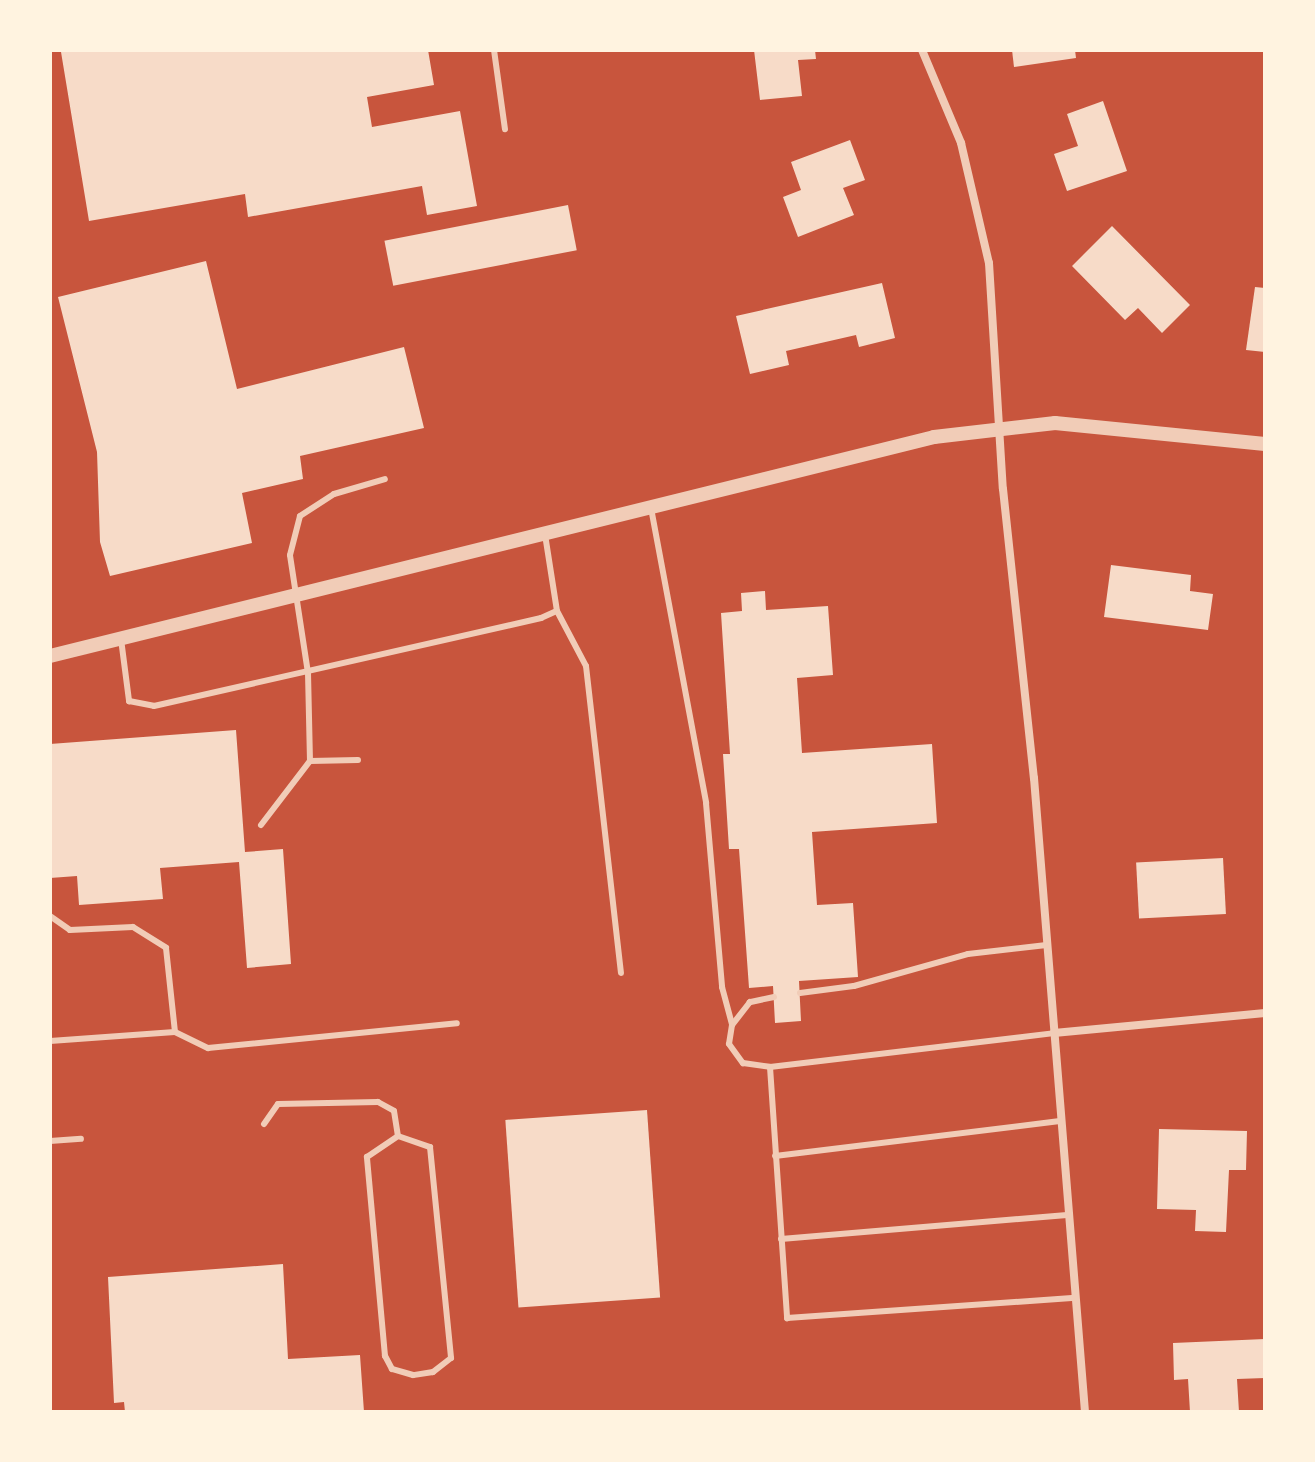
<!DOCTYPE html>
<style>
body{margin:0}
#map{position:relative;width:1315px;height:1462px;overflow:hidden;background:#c8553d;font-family:Arial,sans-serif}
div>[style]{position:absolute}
.building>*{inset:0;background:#f7dbc8;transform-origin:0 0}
.service>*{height:6px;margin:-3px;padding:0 3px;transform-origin:3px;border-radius:3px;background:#f1ccb7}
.minor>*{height:8px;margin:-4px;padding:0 4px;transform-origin:4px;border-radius:4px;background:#f1ccb7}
.tertiary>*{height:14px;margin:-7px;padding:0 7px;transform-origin:7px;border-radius:7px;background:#f1ccb7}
span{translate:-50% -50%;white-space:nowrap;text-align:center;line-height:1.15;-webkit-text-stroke:8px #fff3e0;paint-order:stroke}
.frame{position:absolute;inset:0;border:52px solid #fff3e0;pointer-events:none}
</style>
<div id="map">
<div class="building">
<div style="clip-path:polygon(428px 50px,434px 85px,367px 97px,372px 127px,460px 111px,477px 206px,427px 215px,422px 186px,248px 217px,245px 194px,89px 221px,61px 52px)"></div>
<div style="clip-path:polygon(754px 50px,815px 50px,816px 59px,798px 60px,802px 96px,760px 100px)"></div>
<div style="clip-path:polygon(1012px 50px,1075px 50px,1076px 58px,1014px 67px)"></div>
<div style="clip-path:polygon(1103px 101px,1127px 171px,1067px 191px,1054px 154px,1078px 146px,1067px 114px)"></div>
<div style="clip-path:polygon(850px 140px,865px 180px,843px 188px,854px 215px,798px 237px,783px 197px,801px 190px,791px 162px)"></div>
<div style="left:568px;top:205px;width:46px;height:187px;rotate:79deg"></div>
<div style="clip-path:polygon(1112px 226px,1190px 305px,1162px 333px,1138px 308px,1125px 320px,1072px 266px)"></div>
<div style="clip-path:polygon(206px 261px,237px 389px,404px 347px,424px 428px,300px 456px,303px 479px,242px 493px,252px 543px,110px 576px,100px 542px,97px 452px,58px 297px)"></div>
<div style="clip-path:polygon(882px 283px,895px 338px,859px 347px,856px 335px,786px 351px,789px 365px,750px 374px,736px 316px)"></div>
<div style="clip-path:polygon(1255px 287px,1265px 288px,1265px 352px,1246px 350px)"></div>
<div style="clip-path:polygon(1111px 565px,1191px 575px,1190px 591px,1213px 594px,1208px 630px,1104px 617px)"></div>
<div style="clip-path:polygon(765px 591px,766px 610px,828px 606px,833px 675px,797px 678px,802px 753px,932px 744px,937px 823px,812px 832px,817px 905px,853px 903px,858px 977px,799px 981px,801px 1021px,775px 1023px,773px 986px,749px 988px,739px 849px,729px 849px,723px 754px,730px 754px,721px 613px,742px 611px,741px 593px)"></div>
<div style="clip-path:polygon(236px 730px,245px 852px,283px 849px,291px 964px,247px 968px,239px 862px,160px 868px,163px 899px,79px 905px,77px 876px,50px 878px,50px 744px)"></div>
<div style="left:1223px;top:858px;width:56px;height:87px;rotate:87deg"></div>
<div style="left:647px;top:1110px;width:188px;height:142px;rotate:86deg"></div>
<div style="clip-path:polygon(1159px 1129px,1247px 1131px,1246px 1170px,1229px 1170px,1226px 1232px,1195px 1231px,1196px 1210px,1157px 1209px)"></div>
<div style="clip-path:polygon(283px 1264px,288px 1359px,360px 1355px,364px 1412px,125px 1412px,124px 1402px,114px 1403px,108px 1277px)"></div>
<div style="clip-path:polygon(1265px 1339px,1265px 1378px,1237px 1379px,1239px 1412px,1190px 1412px,1188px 1379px,1174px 1380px,1173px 1343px)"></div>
</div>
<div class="service">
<div style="left:494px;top:50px;width:80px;rotate:82.1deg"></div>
<div style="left:651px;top:508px;width:300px;rotate:79.4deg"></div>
<div style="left:706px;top:803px;width:185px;rotate:85deg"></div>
<div style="left:722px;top:987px;width:39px;rotate:75deg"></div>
<div style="left:557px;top:611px;width:62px;rotate:62.2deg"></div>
<div style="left:586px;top:666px;width:309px;rotate:83.5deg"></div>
<div style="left:121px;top:639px;width:63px;rotate:82.6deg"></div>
<div style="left:129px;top:701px;width:25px;rotate:11deg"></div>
<div style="left:154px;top:706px;width:397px;rotate:-12.8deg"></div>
<div style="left:541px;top:618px;width:17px;rotate:-24deg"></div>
<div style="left:557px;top:611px;width:78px;rotate:-98.9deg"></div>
<div style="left:358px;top:760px;width:48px;rotate:178.8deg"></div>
<div style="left:310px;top:761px;width:88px;rotate:-91.3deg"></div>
<div style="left:308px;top:673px;width:119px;rotate:-98.7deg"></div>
<div style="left:290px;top:555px;width:40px;rotate:-75.6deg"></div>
<div style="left:300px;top:516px;width:40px;rotate:-32.9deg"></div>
<div style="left:334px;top:494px;width:53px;rotate:-16.4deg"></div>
<div style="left:261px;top:825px;width:81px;rotate:-52.6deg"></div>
<div style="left:50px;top:916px;width:24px;rotate:35deg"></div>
<div style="left:70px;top:930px;width:63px;rotate:-2.7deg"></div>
<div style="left:133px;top:927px;width:39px;rotate:32deg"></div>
<div style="left:166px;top:948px;width:84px;rotate:83.9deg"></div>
<div style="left:175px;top:1032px;width:37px;rotate:26deg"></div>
<div style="left:208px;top:1048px;width:250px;rotate:-5.7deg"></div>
<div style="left:800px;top:993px;width:54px;rotate:-7.4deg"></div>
<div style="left:854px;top:986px;width:118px;rotate:-15.7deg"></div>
<div style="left:968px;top:954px;width:79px;rotate:-6.6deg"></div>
<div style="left:774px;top:997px;width:25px;rotate:168deg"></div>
<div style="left:750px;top:1002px;width:29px;rotate:128deg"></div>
<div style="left:732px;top:1025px;width:19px;rotate:99deg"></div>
<div style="left:729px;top:1044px;width:24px;rotate:54deg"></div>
<div style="left:743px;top:1063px;width:27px;rotate:8deg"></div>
<div style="left:770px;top:1067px;width:286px;rotate:-6.8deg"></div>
<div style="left:50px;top:1041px;width:125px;rotate:-4.1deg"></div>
<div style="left:770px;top:1067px;width:252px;rotate:86.1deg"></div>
<div style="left:787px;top:1318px;width:289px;rotate:-4deg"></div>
<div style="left:264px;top:1124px;width:24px;rotate:-55deg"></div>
<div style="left:278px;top:1104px;width:100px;rotate:-1.1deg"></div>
<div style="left:378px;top:1102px;width:18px;rotate:29deg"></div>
<div style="left:394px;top:1111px;width:25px;rotate:81deg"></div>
<div style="left:398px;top:1136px;width:34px;rotate:19deg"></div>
<div style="left:430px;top:1147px;width:212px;rotate:84.3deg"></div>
<div style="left:451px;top:1358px;width:23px;rotate:142deg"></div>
<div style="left:433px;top:1372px;width:20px;rotate:171deg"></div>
<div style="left:413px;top:1375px;width:22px;rotate:-164deg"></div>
<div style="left:392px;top:1369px;width:15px;rotate:-118deg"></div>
<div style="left:385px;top:1356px;width:200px;rotate:-95.2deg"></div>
<div style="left:367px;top:1157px;width:37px;rotate:-34deg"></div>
<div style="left:50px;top:1141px;width:31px;rotate:-4deg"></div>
<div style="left:775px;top:1156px;width:287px;rotate:-7deg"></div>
<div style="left:781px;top:1239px;width:287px;rotate:-4.8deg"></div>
</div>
<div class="minor">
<div style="left:922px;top:50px;width:101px;rotate:67.2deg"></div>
<div style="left:961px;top:143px;width:123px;rotate:76.9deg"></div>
<div style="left:989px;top:263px;width:226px;rotate:86.5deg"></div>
<div style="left:1003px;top:489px;width:291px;rotate:83.9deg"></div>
<div style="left:1034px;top:778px;width:636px;rotate:85.4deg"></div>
<div style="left:1054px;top:1033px;width:212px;rotate:-5.4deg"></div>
</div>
<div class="tertiary">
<div style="left:50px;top:656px;width:911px;rotate:-13.91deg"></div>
<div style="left:934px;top:437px;width:122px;rotate:-6.6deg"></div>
<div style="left:1055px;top:423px;width:211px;rotate:5.7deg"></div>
</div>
<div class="frame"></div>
</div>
